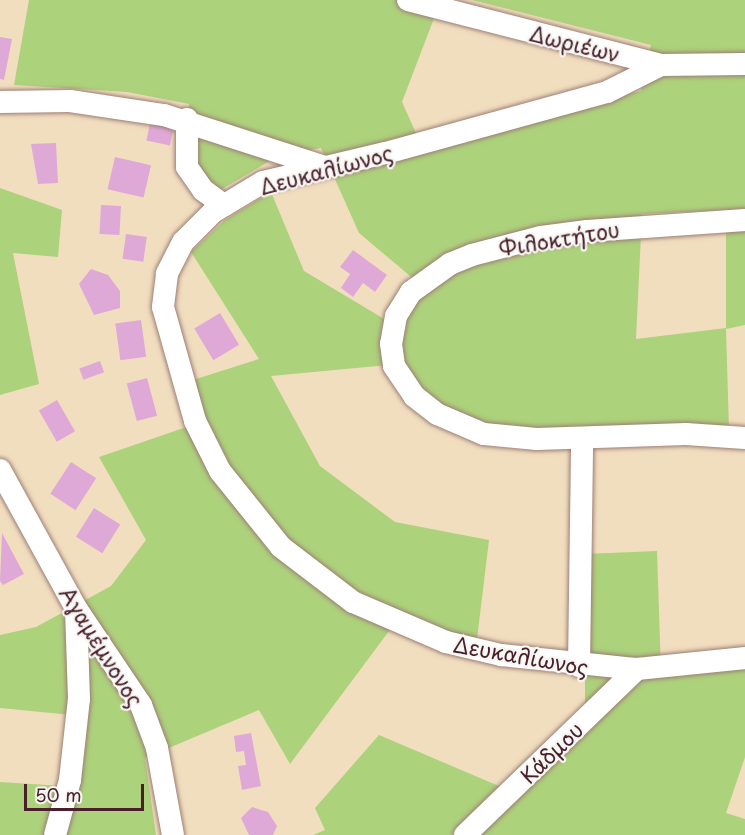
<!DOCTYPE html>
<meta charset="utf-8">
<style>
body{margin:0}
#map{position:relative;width:745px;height:835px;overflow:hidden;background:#f1debf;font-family:"Playpen Sans",sans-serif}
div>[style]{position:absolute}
.green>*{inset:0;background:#add27c}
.building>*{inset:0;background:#dfa9d7;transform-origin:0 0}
.roads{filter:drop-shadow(0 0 2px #9e7e75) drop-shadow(0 0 2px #9e7e75)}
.minor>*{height:22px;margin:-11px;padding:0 11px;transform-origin:11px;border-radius:11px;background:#fff}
span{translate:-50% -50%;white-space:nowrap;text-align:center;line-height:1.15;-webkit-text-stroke:4.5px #f6f6f2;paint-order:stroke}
.street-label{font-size:21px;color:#4a1f2b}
.scale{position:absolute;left:24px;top:784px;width:120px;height:27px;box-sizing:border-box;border:3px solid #4a1f2b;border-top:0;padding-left:8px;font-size:18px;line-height:21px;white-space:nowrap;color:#4a1f2b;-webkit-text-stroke:4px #f6f6f2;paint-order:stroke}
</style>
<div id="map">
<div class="green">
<div style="clip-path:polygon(evenodd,29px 0,441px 0,402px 102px,420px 142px,641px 91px,651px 45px,472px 0,745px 0,745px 325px,726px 329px,729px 429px,517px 433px,442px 410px,399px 364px,271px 376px,320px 466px,395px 522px,489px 540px,477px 639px,395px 623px,290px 764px,259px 710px,145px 758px,156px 835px,0 835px,0 782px,78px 787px,82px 716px,0 708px,0 635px,36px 627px,111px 586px,146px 540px,99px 457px,204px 421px,193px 380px,259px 359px,191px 252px,225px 220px,271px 192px,304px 271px,396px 326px,422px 286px,359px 233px,321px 148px,280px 155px,222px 189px,199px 182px,188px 144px,189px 104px,127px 92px,14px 85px,29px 0,726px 210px,726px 328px,636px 339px,642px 214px,726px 210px)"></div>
<div style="clip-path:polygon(0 188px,62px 210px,58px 257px,13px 253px,39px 384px,0 395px)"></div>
<div style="clip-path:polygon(657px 551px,661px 671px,745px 662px,745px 757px,726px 813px,745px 819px,745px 835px,313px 835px,325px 830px,315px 808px,379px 735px,520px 795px,585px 726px,585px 554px)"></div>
</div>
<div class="building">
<div style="clip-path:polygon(0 37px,12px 39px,4px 80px,0 79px)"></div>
<div style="left:152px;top:114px;width:24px;height:27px;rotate:12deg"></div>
<div style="clip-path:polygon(56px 143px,58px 183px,38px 184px,31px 144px)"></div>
<div style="left:115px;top:157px;width:37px;height:33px;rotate:13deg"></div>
<div style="left:101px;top:205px;width:20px;height:29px;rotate:3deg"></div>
<div style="left:126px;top:234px;width:21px;height:25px;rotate:8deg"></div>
<div style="clip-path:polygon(353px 250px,387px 275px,375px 292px,363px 283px,353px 297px,341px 288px,350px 274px,340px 267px)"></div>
<div style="clip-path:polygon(91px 269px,108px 275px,120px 291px,120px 308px,94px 315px,79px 284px)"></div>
<div style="left:220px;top:313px;width:37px;height:30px;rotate:59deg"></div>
<div style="left:141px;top:320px;width:37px;height:26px;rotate:82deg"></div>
<div style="left:100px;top:361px;width:12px;height:22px;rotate:70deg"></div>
<div style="left:147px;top:378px;width:39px;height:21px;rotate:75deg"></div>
<div style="left:57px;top:400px;width:36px;height:21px;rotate:60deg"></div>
<div style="left:71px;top:462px;width:30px;height:38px;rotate:33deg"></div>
<div style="left:94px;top:508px;width:31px;height:34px;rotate:32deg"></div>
<div style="clip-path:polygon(2px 533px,24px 574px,3px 585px,0 581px)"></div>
<div style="clip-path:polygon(251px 733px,261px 786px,242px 790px,238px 766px,246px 765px,244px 751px,236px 752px,234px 736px)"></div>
<div style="clip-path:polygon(252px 807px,268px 812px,277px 826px,273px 835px,249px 835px,241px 818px)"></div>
</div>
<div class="roads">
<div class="minor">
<div style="left:408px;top:0;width:261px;rotate:14.4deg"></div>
<div style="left:661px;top:65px;width:84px;rotate:-0.7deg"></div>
<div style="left:661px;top:65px;width:60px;rotate:153.4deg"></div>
<div style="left:607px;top:92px;width:230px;rotate:164.6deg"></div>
<div style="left:385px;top:153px;width:125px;rotate:166.6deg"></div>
<div style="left:263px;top:182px;width:58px;rotate:149deg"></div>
<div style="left:213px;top:212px;width:42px;rotate:135deg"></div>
<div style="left:183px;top:242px;width:36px;rotate:117deg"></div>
<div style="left:167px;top:274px;width:33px;rotate:97deg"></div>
<div style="left:163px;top:307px;width:118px;rotate:74.3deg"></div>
<div style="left:195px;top:421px;width:56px;rotate:63.4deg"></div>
<div style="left:220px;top:471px;width:97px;rotate:51.2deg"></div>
<div style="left:281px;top:547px;width:91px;rotate:37.4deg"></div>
<div style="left:353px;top:602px;width:101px;rotate:23.3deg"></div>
<div style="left:446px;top:642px;width:57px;rotate:13.3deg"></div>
<div style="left:501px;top:655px;width:137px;rotate:5.9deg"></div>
<div style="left:637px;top:669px;width:109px;rotate:-5.8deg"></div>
<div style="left:0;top:102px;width:70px;rotate:-0.8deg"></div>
<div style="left:70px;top:101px;width:95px;rotate:8.5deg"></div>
<div style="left:164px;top:115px;width:169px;rotate:17.9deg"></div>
<div style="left:187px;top:119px;width:48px;rotate:90deg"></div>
<div style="left:187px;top:167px;width:28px;rotate:55deg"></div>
<div style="left:203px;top:190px;width:26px;rotate:36deg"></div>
<div style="left:745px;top:220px;width:158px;rotate:176deg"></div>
<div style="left:587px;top:231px;width:46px;rotate:172.6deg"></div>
<div style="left:541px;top:237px;width:71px;rotate:165.4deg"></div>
<div style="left:472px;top:255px;width:24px;rotate:158deg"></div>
<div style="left:450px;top:264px;width:48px;rotate:144.3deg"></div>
<div style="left:411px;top:292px;width:28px;rotate:122deg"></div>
<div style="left:396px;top:316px;width:28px;rotate:100deg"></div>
<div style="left:391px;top:344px;width:22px;rotate:82deg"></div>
<div style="left:394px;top:366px;width:36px;rotate:56deg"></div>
<div style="left:414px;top:396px;width:29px;rotate:38deg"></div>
<div style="left:437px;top:414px;width:51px;rotate:23.1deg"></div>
<div style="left:484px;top:434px;width:53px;rotate:5.4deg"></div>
<div style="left:537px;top:439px;width:149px;rotate:-1.9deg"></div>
<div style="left:686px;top:434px;width:59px;rotate:3.9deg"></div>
<div style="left:0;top:470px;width:158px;rotate:61.2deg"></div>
<div style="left:76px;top:608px;width:117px;rotate:56.2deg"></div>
<div style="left:141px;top:705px;width:46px;rotate:69.6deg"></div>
<div style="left:157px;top:748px;width:88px;rotate:79.6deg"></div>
<div style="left:579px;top:666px;width:227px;rotate:-89.2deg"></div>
<div style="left:55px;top:835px;width:57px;rotate:-74.7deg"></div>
<div style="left:70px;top:780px;width:81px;rotate:-83.7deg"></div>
<div style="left:79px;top:699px;width:90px;rotate:-91.9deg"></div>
<div style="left:465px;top:835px;width:239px;rotate:-44deg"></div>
</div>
</div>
<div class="street-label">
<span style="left:575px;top:43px;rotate:14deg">Δωριέων</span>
<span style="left:326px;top:169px;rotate:-15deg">Δευκαλίωνος</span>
<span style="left:559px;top:238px;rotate:-9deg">Φιλοκτήτου</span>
<span style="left:102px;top:646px;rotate:58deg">Αγαμέμνονος</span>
<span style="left:521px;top:655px;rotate:10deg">Δευκαλίωνος</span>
<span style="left:551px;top:752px;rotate:-44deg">Κάδμου</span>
</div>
<div class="scale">50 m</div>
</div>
